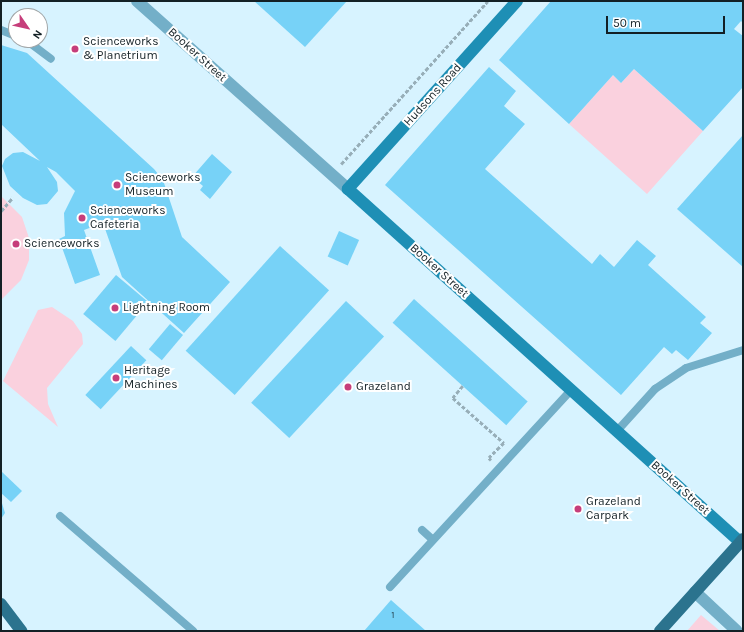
<!DOCTYPE html>
<style>
body{margin:0}
#map{position:relative;width:744px;height:632px;overflow:hidden;background:#d7f3ff;font-family:Karla,sans-serif}
div>[style]{position:absolute}
.green>*{inset:0;background:#fad1de}
.building>*{inset:0;background:#77d2f7;transform-origin:0 0}
.path>*{height:2.5px;margin-top:-1.25px;transform-origin:0;background:repeating-linear-gradient(90deg,#97aeb8 0 4px,transparent 0 6px)}
.lane>*{height:8px;margin:-4px;padding:0 4px;transform-origin:4px;border-radius:4px;background:#73afc8}
.street>*{height:12px;margin:-6px;padding:0 6px;transform-origin:6px;border-radius:6px;background:#73afc8}
.secondary>*{height:12px;margin:-6px;padding:0 6px;transform-origin:6px;border-radius:6px;background:#1e8fb5}
.primary>*{height:12px;margin:-6px;padding:0 6px;transform-origin:6px;border-radius:6px;background:#2b738e}
.dots>*{width:11px;height:11px;translate:-50% -50%;box-sizing:border-box;border:2px solid #fff;border-radius:50%}
span{translate:-50% -50%;white-space:nowrap;text-align:center;line-height:1.15;-webkit-text-stroke:4px #fff;paint-order:stroke}
.number-label{font-size:10px;color:#2c4c5a}
.number-label span{-webkit-text-stroke-width:0}
.poi-label{font-size:12px;color:#132025}
.left{translate:0 -50%;text-align:left}
.street-label{font-size:12px;color:#132025}
.frame{position:absolute;inset:0;border:2px solid #132025;pointer-events:none}
.north{position:absolute;left:8px;top:8px;width:40px;height:40px;box-sizing:border-box;background:#fff;border:1px solid #a1a6a8;border-radius:50%;rotate:124deg;font-size:11px;font-weight:700;line-height:16px;text-align:center;color:#132025}
.north::after{content:'';display:block;margin:auto;width:14px;height:18px;background:#c63e7b;clip-path:polygon(50% 0,100% 100%,50% 72%,0 100%)}
.scale{position:absolute;left:606px;top:16px;width:119px;height:18px;box-sizing:border-box;border:2px solid #132025;border-top:0;padding-left:5px;font-size:12px;line-height:14px;white-space:nowrap;color:#132025;-webkit-text-stroke:3px #fff;paint-order:stroke}
</style>
<div id="map">
<div class="green">
<div style="clip-path:polygon(634px 69px,703px 131px,647px 194px,569px 124px,613px 75px,621px 83px)"></div>
<div style="clip-path:polygon(1px 196px,22px 217px,29px 238px,29px 260px,21px 280px,1px 300px)"></div>
<div style="clip-path:polygon(52px 307px,73px 321px,82px 334px,83px 344px,47px 388px,48px 404px,58px 427px,3px 381px,38px 310px)"></div>
<div style="clip-path:polygon(701px 615px,720px 631px,687px 631px)"></div>
</div>
<div class="building">
<div style="clip-path:polygon(254px 1px,347px 1px,305px 47px)"></div>
<div style="clip-path:polygon(551px 1px,743px 1px,743px 23px,741px 21px,734px 29px,743px 36px,743px 87px,703px 131px,634px 69px,621px 83px,613px 75px,569px 124px,499px 60px)"></div>
<div style="clip-path:polygon(1px 45px,27px 53px,154px 169px,163px 180px,182px 237px,230px 282px,184px 333px,122px 277px,103px 223px,84px 230px,100px 275px,75px 284px,59px 239px,65px 236px,64px 213px,75px 191px,56px 172px,47px 167px,57px 182px,58px 191px,47px 204px,37px 205px,23px 198px,10px 186px,2px 166px,5px 159px,13px 153px,23px 152px,40px 161px,1px 124px)"></div>
<div style="clip-path:polygon(489px 67px,516px 91px,504px 106px,525px 124px,485px 169px,592px 264px,600px 254px,614px 267px,637px 240px,656px 256px,648px 265px,706px 317px,700px 323px,712px 333px,688px 360px,676px 350px,672px 354px,664px 347px,621px 395px,385px 185px)"></div>
<div style="clip-path:polygon(743px 135px,743px 267px,677px 209px)"></div>
<div style="clip-path:polygon(212px 154px,232px 172px,210px 199px,200px 190px,203px 186px,192px 177px)"></div>
<div style="left:339px;top:231px;width:22px;height:28px;rotate:24deg"></div>
<div style="left:280px;top:246px;width:66px;height:141px;rotate:42deg"></div>
<div style="left:116px;top:275px;width:42px;height:51px;rotate:40deg"></div>
<div style="left:414px;top:299px;width:153px;height:32px;rotate:42deg"></div>
<div style="left:346px;top:301px;width:52px;height:139px;rotate:43deg"></div>
<div style="left:170px;top:324px;width:17px;height:33px;rotate:40deg"></div>
<div style="left:131px;top:346px;width:21px;height:67px;rotate:43deg"></div>
<div style="clip-path:polygon(1px 471px,22px 491px,11px 502px,1px 493px)"></div>
<div style="clip-path:polygon(1px 500px,5px 513px,1px 519px)"></div>
<div style="clip-path:polygon(391px 600px,426px 631px,364px 631px)"></div>
</div>
<div class="path">
<div style="left:341px;top:164px;width:219px;rotate:-48deg"></div>
<div style="left:1px;top:211px;width:18px;rotate:-49deg"></div>
<div style="left:463px;top:386px;width:16px;rotate:130deg"></div>
<div style="left:453px;top:398px;width:68px;rotate:41.4deg"></div>
<div style="left:504px;top:443px;width:21px;rotate:135deg"></div>
<div style="left:489px;top:458px;width:3px;rotate:45deg"></div>
</div>
<div class="lane">
<div style="left:1px;top:30px;width:16px;rotate:22deg"></div>
<div style="left:26px;top:40px;width:31px;rotate:37deg"></div>
<div style="left:617px;top:431px;width:57px;rotate:-47.9deg"></div>
<div style="left:655px;top:389px;width:37px;rotate:-34deg"></div>
<div style="left:686px;top:368px;width:60px;rotate:-17.5deg"></div>
<div style="left:60px;top:516px;width:176px;rotate:40.8deg"></div>
<div style="left:422px;top:530px;width:13px;rotate:42deg"></div>
<div style="left:390px;top:587px;width:268px;rotate:-47.4deg"></div>
</div>
<div class="street">
<div style="left:137px;top:1px;width:283px;rotate:41.7deg"></div>
<div style="left:695px;top:592px;width:57px;rotate:42.9deg"></div>
</div>
<div class="secondary">
<div style="left:517px;top:1px;width:253px;rotate:132deg"></div>
<div style="left:348px;top:189px;width:528px;rotate:42deg"></div>
</div>
<div class="primary">
<div style="left:1px;top:604px;width:34px;rotate:53deg"></div>
<div style="left:660px;top:631px;width:124px;rotate:-47.9deg"></div>
</div>
<div class="dots">
<div style="left:75px;top:49px;background:#c63e7b"></div>
<div style="left:117px;top:185px;background:#c63e7b"></div>
<div style="left:82px;top:218px;background:#c63e7b"></div>
<div style="left:16px;top:244px;background:#c63e7b"></div>
<div style="left:115px;top:308px;background:#c63e7b"></div>
<div style="left:116px;top:378px;background:#c63e7b"></div>
<div style="left:348px;top:387px;background:#c63e7b"></div>
<div style="left:578px;top:509px;background:#c63e7b"></div>
</div>
<div class="number-label">
<span style="left:393px;top:616px">1</span>
</div>
<div class="poi-label">
<span class="left" style="left:83px;top:49px">Scienceworks<br>&amp; Planetrium</span>
<span class="left" style="left:125px;top:185px">Scienceworks<br>Museum</span>
<span class="left" style="left:90px;top:218px">Scienceworks<br>Cafeteria</span>
<span class="left" style="left:24px;top:244px">Scienceworks</span>
<span class="left" style="left:123px;top:308px">Lightning Room</span>
<span class="left" style="left:124px;top:378px">Heritage<br>Machines</span>
<span class="left" style="left:356px;top:387px">Grazeland</span>
<span class="left" style="left:586px;top:509px">Grazeland<br>Carpark</span>
</div>
<div class="street-label">
<span style="left:197px;top:55px;rotate:42deg">Booker Street</span>
<span style="left:433px;top:95px;rotate:-48deg">Hudsons Road</span>
<span style="left:439px;top:271px;rotate:42deg">Booker Street</span>
<span style="left:680px;top:488px;rotate:42deg">Booker Street</span>
</div>
<div class="frame"></div>
<div class="north">N</div>
<div class="scale">50 m</div>
</div>
